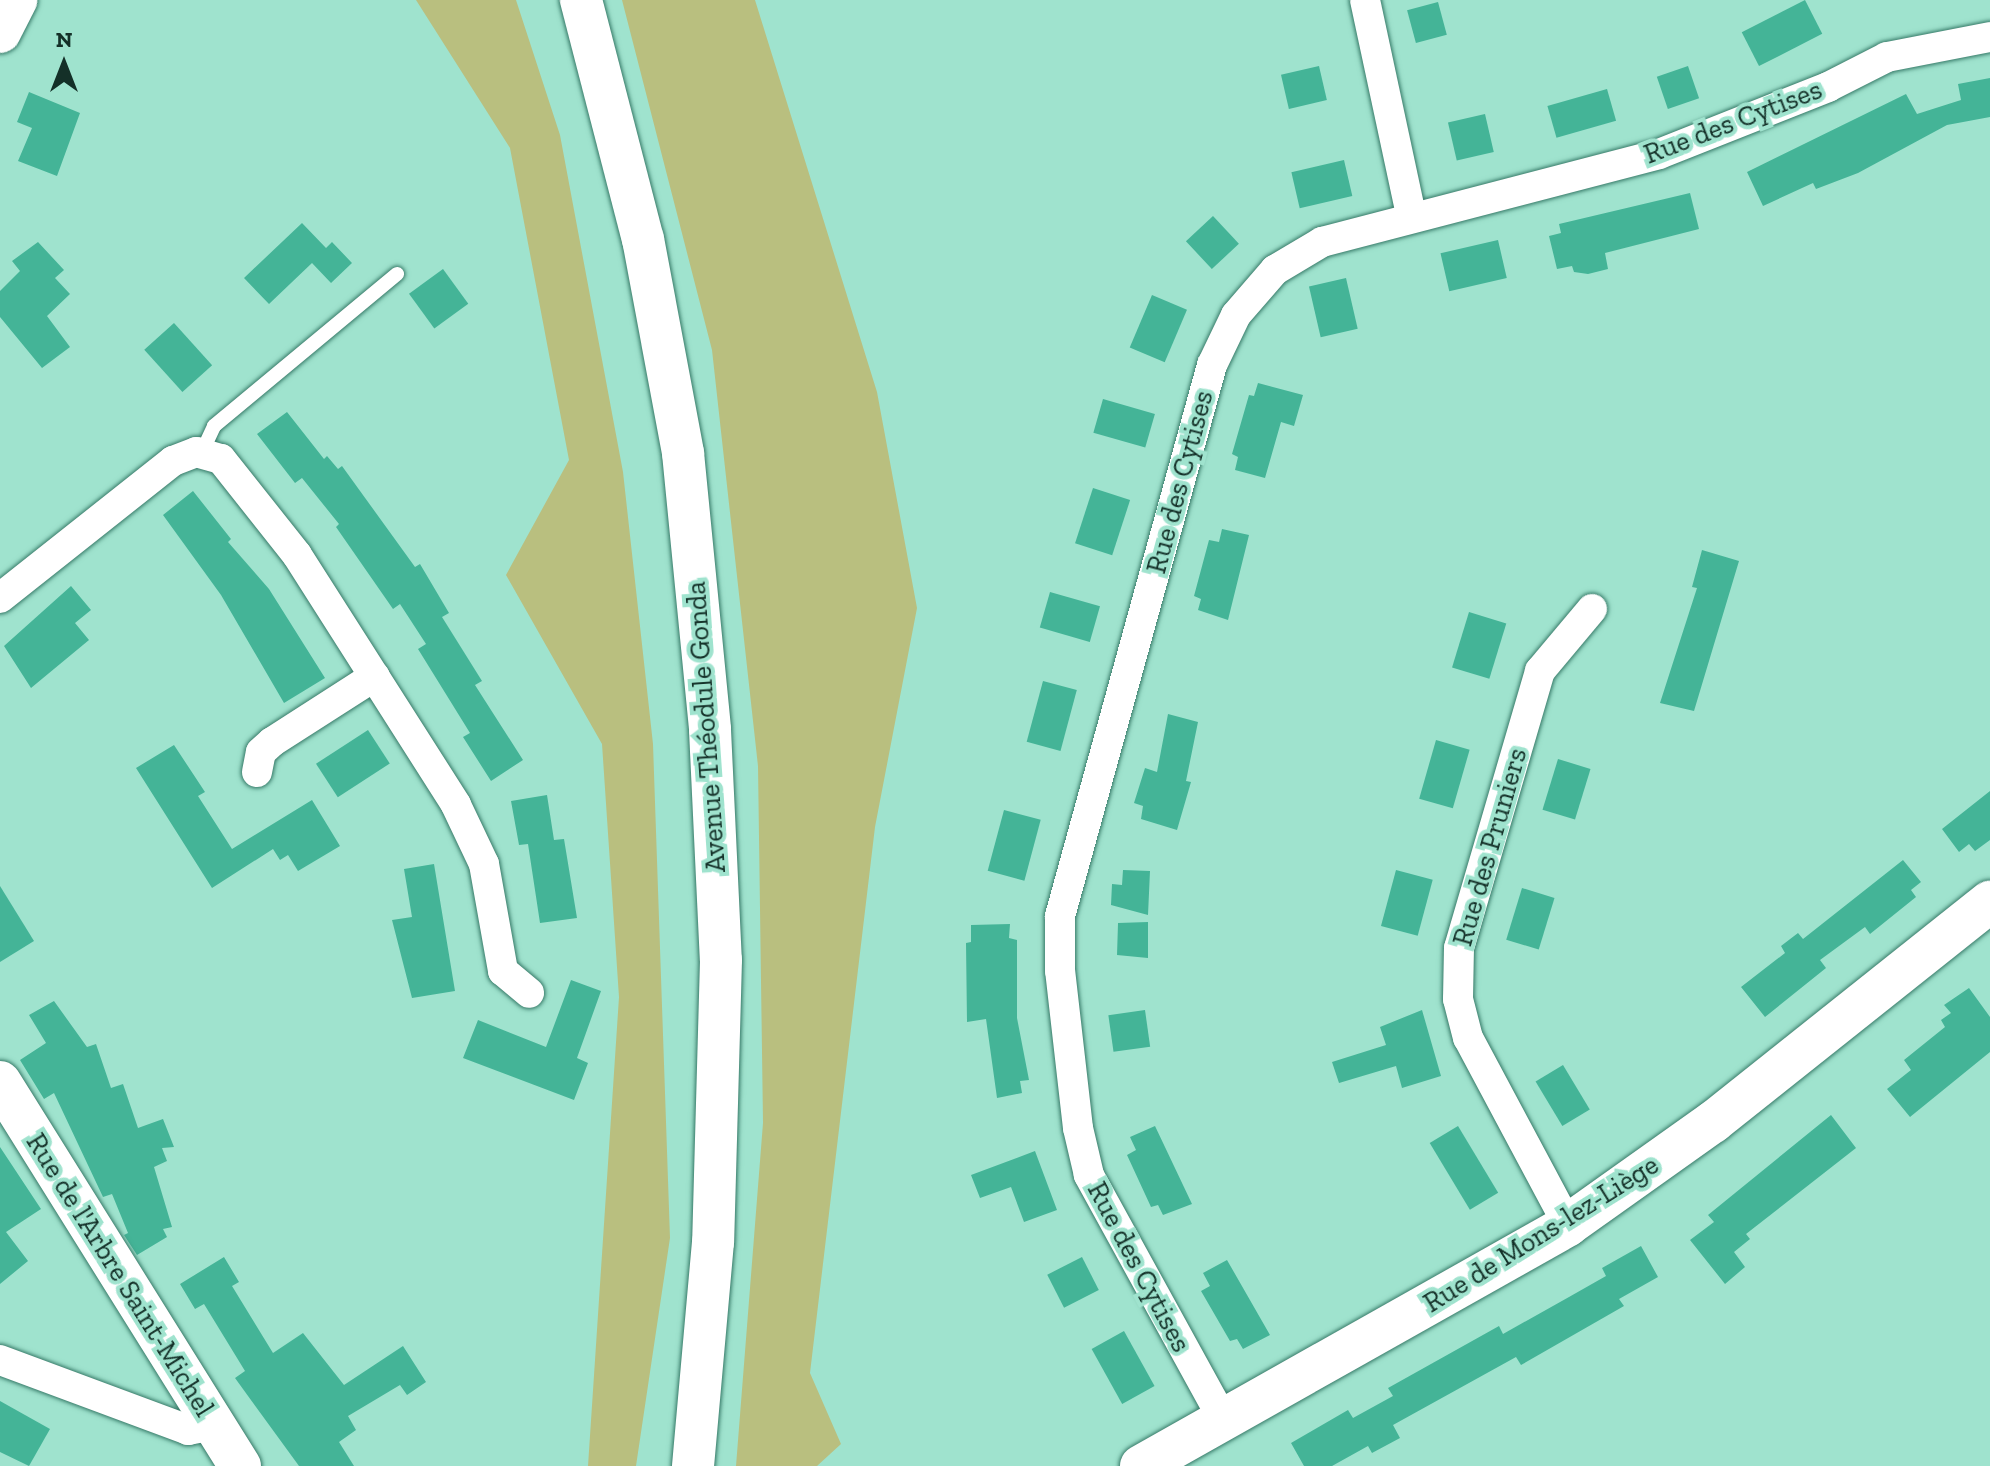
<!DOCTYPE html>
<meta charset="utf-8">
<style>
body{margin:0}
#map{position:relative;width:1990px;height:1466px;overflow:hidden;background:#9fe3ce;font-family:"Zilla Slab",serif}
div>[style]{position:absolute}
.green>*{inset:0;background:#b9bf7f}
.building>*{inset:0;background:#44b497;transform-origin:0 0}
.roads{filter:drop-shadow(0 0 2px #377a68) drop-shadow(0 0 2px #377a68)}
.lane>*{height:14px;margin:-7px;padding:0 7px;transform-origin:7px;border-radius:7px;background:#fff}
.street>*{height:30px;margin:-15px;padding:0 15px;transform-origin:15px;border-radius:15px;background:#fff}
.secondary>*{height:42px;margin:-21px;padding:0 21px;transform-origin:21px;border-radius:21px;background:#fff}
span{translate:-50% -50%;white-space:nowrap;text-align:center;line-height:1.15;-webkit-text-stroke:8px #9fe3ce;paint-order:stroke}
.street-label{font-size:28px;color:#143028}
.north{position:absolute;left:24px;top:24px;width:80px;height:80px;-webkit-text-stroke:6px #9fe3ce;paint-order:stroke;rotate:0deg;font-size:22px;font-weight:700;line-height:32px;text-align:center;color:#143028}
.north::after{content:'';display:block;margin:auto;width:28px;height:36px;background:#143028;clip-path:polygon(50% 0,100% 100%,50% 72%,0 100%)}
</style>
<div id="map">
<div class="green">
<div style="clip-path:polygon(416px 0,516px 0,560px 135px,623px 472px,653px 744px,670px 1238px,636px 1466px,588px 1466px,619px 997px,602px 744px,506px 575px,569px 460px,510px 148px)"></div>
<div style="clip-path:polygon(622px 0,755px 0,877px 392px,917px 608px,875px 827px,810px 1373px,841px 1444px,817px 1466px,736px 1466px,763px 1123px,758px 766px,712px 350px)"></div>
</div>
<div class="building">
<div style="left:1805px;top:0;width:38px;height:71px;rotate:63deg"></div>
<div style="left:1438px;top:2px;width:34px;height:32px;rotate:75deg"></div>
<div style="left:1319px;top:66px;width:35px;height:39px;rotate:77deg"></div>
<div style="left:1688px;top:66px;width:34px;height:33px;rotate:71deg"></div>
<div style="clip-path:polygon(1990px 78px,1990px 117px,1947px 125px,1858px 173px,1816px 189px,1813px 183px,1763px 206px,1747px 172px,1906px 94px,1917px 114px,1961px 100px,1958px 84px)"></div>
<div style="left:1607px;top:89px;width:33px;height:62px;rotate:74deg"></div>
<div style="clip-path:polygon(29px 92px,80px 113px,57px 176px,18px 161px,32px 128px,17px 122px)"></div>
<div style="left:1485px;top:114px;width:39px;height:38px;rotate:77deg"></div>
<div style="left:1344px;top:160px;width:37px;height:54px;rotate:77deg"></div>
<div style="clip-path:polygon(1690px 193px,1699px 229px,1605px 253px,1608px 269px,1588px 274px,1574px 272px,1572px 266px,1557px 269px,1549px 236px,1561px 233px,1559px 224px)"></div>
<div style="left:1213px;top:216px;width:38px;height:37px;rotate:47deg"></div>
<div style="clip-path:polygon(302px 223px,326px 248px,332px 242px,352px 263px,331px 283px,312px 263px,269px 304px,244px 278px)"></div>
<div style="left:1498px;top:240px;width:39px;height:59px;rotate:77deg"></div>
<div style="clip-path:polygon(38px 242px,64px 270px,55px 278px,70px 294px,47px 316px,70px 347px,42px 368px,0 317px,0 291px,20px 271px,12px 261px)"></div>
<div style="left:443px;top:269px;width:43px;height:42px;rotate:54deg"></div>
<div style="left:1346px;top:278px;width:52px;height:38px;rotate:77deg"></div>
<div style="left:1152px;top:295px;width:38px;height:57px;rotate:23deg"></div>
<div style="left:174px;top:323px;width:57px;height:40px;rotate:48deg"></div>
<div style="clip-path:polygon(1258px 383px,1303px 395px,1294px 426px,1281px 422px,1265px 478px,1235px 470px,1238px 457px,1232px 454px,1249px 395px,1254px 396px)"></div>
<div style="left:1103px;top:399px;width:54px;height:35px;rotate:16deg"></div>
<div style="clip-path:polygon(287px 412px,324px 459px,327px 456px,338px 469px,342px 466px,415px 567px,420px 564px,449px 613px,442px 617px,482px 681px,475px 685px,523px 760px,491px 781px,463px 737px,470px 733px,418px 649px,426px 644px,400px 604px,393px 609px,336px 527px,339px 524px,302px 478px,295px 483px,257px 434px)"></div>
<div style="left:1093px;top:488px;width:39px;height:58px;rotate:18deg"></div>
<div style="clip-path:polygon(193px 491px,231px 539px,228px 542px,269px 589px,325px 678px,284px 703px,221px 595px,163px 515px)"></div>
<div style="clip-path:polygon(1222px 529px,1249px 535px,1228px 620px,1198px 610px,1201px 599px,1194px 596px,1209px 540px,1219px 542px)"></div>
<div style="clip-path:polygon(1702px 550px,1739px 561px,1694px 711px,1660px 703px,1697px 588px,1692px 587px)"></div>
<div style="clip-path:polygon(71px 586px,91px 610px,75px 623px,89px 640px,31px 688px,4px 646px)"></div>
<div style="left:1050px;top:592px;width:52px;height:37px;rotate:16deg"></div>
<div style="left:1469px;top:612px;width:39px;height:58px;rotate:17deg"></div>
<div style="left:1043px;top:681px;width:35px;height:63px;rotate:15deg"></div>
<div style="clip-path:polygon(1168px 714px,1198px 722px,1186px 781px,1191px 782px,1177px 830px,1141px 819px,1143px 806px,1134px 803px,1145px 768px,1157px 772px)"></div>
<div style="left:368px;top:730px;width:40px;height:62px;rotate:57deg"></div>
<div style="left:1436px;top:740px;width:35px;height:61px;rotate:16deg"></div>
<div style="clip-path:polygon(174px 745px,205px 792px,198px 796px,232px 849px,312px 800px,340px 846px,298px 871px,288px 855px,280px 860px,273px 849px,212px 888px,136px 768px)"></div>
<div style="left:1558px;top:759px;width:34px;height:53px;rotate:17deg"></div>
<div style="clip-path:polygon(1990px 791px,1990px 840px,1975px 851px,1969px 844px,1959px 852px,1942px 829px)"></div>
<div style="clip-path:polygon(547px 795px,554px 840px,564px 839px,577px 918px,540px 923px,528px 844px,519px 845px,511px 801px)"></div>
<div style="left:1004px;top:810px;width:38px;height:63px;rotate:15deg"></div>
<div style="clip-path:polygon(1903px 860px,1921px 882px,1911px 890px,1916px 897px,1870px 934px,1865px 927px,1820px 960px,1826px 968px,1765px 1017px,1741px 987px,1785px 953px,1781px 946px,1798px 933px,1803px 939px)"></div>
<div style="clip-path:polygon(434px 864px,455px 991px,412px 998px,392px 920px,412px 917px,404px 869px)"></div>
<div style="clip-path:polygon(1123px 870px,1150px 871px,1148px 915px,1111px 905px,1112px 884px,1122px 885px)"></div>
<div style="left:1396px;top:870px;width:38px;height:58px;rotate:15deg"></div>
<div style="clip-path:polygon(0 886px,34px 941px,0 962px)"></div>
<div style="left:1522px;top:888px;width:34px;height:54px;rotate:17deg"></div>
<div style="clip-path:polygon(1148px 922px,1148px 958px,1117px 955px,1118px 923px)"></div>
<div style="clip-path:polygon(1010px 924px,1009px 938px,1017px 940px,1017px 1018px,1029px 1080px,1020px 1081px,1022px 1093px,997px 1098px,986px 1019px,967px 1022px,966px 943px,971px 942px,971px 925px)"></div>
<div style="clip-path:polygon(571px 980px,601px 991px,577px 1058px,588px 1063px,574px 1100px,463px 1058px,478px 1020px,546px 1047px)"></div>
<div style="clip-path:polygon(1969px 988px,1990px 1017px,1990px 1052px,1910px 1117px,1887px 1089px,1911px 1070px,1904px 1060px,1945px 1027px,1941px 1020px,1951px 1013px,1944px 1005px)"></div>
<div style="clip-path:polygon(54px 1001px,87px 1047px,96px 1044px,111px 1088px,123px 1084px,138px 1128px,163px 1119px,174px 1147px,162px 1148px,167px 1161px,154px 1167px,172px 1227px,163px 1229px,167px 1237px,137px 1255px,124px 1235px,128px 1233px,112px 1194px,103px 1197px,54px 1093px,44px 1099px,20px 1060px,46px 1043px,29px 1015px)"></div>
<div style="left:1145px;top:1010px;width:37px;height:37px;rotate:82deg"></div>
<div style="clip-path:polygon(1422px 1010px,1441px 1076px,1402px 1088px,1396px 1066px,1339px 1083px,1332px 1062px,1386px 1045px,1380px 1027px)"></div>
<div style="left:1563px;top:1065px;width:52px;height:32px;rotate:59deg"></div>
<div style="clip-path:polygon(1831px 1115px,1856px 1148px,1746px 1234px,1750px 1239px,1734px 1252px,1745px 1267px,1725px 1284px,1690px 1240px,1714px 1222px,1708px 1215px)"></div>
<div style="clip-path:polygon(1155px 1126px,1192px 1204px,1163px 1215px,1158px 1205px,1151px 1207px,1127px 1155px,1136px 1150px,1130px 1137px)"></div>
<div style="left:1458px;top:1126px;width:78px;height:33px;rotate:59deg"></div>
<div style="clip-path:polygon(0 1147px,41px 1209px,6px 1232px,28px 1261px,0 1284px)"></div>
<div style="clip-path:polygon(1035px 1151px,1057px 1210px,1024px 1222px,1011px 1187px,980px 1198px,971px 1175px)"></div>
<div style="clip-path:polygon(1641px 1246px,1658px 1277px,1619px 1299px,1624px 1306px,1521px 1365px,1516px 1357px,1393px 1425px,1400px 1438px,1372px 1453px,1368px 1446px,1332px 1466px,1304px 1466px,1291px 1443px,1348px 1410px,1353px 1418px,1393px 1396px,1388px 1388px,1499px 1326px,1503px 1334px,1569px 1297px,1606px 1276px,1602px 1268px)"></div>
<div style="clip-path:polygon(224px 1257px,239px 1282px,232px 1286px,273px 1353px,303px 1333px,344px 1385px,403px 1346px,426px 1382px,407px 1395px,400px 1385px,348px 1416px,356px 1430px,339px 1442px,354px 1466px,299px 1466px,235px 1378px,245px 1371px,204px 1304px,195px 1309px,180px 1284px)"></div>
<div style="left:1082px;top:1257px;width:37px;height:39px;rotate:63deg"></div>
<div style="clip-path:polygon(1227px 1260px,1270px 1335px,1243px 1349px,1237px 1339px,1230px 1341px,1201px 1291px,1210px 1286px,1203px 1273px)"></div>
<div style="left:1124px;top:1331px;width:63px;height:37px;rotate:61deg"></div>
<div style="clip-path:polygon(0 1401px,50px 1429px,29px 1466px,0 1452px)"></div>
</div>
<div class="roads">
<div class="lane">
<div style="left:202px;top:452px;width:29px;rotate:-65deg"></div>
<div style="left:214px;top:426px;width:238px;rotate:-39.7deg"></div>
</div>
<div class="street">
<div style="left:1365px;top:0;width:220px;rotate:77.9deg"></div>
<div style="left:0;top:598px;width:221px;rotate:-38.4deg"></div>
<div style="left:173px;top:461px;width:25px;rotate:-21deg"></div>
<div style="left:196px;top:452px;width:26px;rotate:16deg"></div>
<div style="left:221px;top:459px;width:122px;rotate:51.6deg"></div>
<div style="left:297px;top:555px;width:296px;rotate:57.5deg"></div>
<div style="left:456px;top:805px;width:65px;rotate:64.6deg"></div>
<div style="left:484px;top:864px;width:109px;rotate:79.9deg"></div>
<div style="left:503px;top:971px;width:34px;rotate:40deg"></div>
<div style="left:257px;top:772px;width:20px;rotate:-79deg"></div>
<div style="left:261px;top:752px;width:15px;rotate:-42deg"></div>
<div style="left:272px;top:742px;width:122px;rotate:-32.7deg"></div>
<div style="left:1568px;top:1225px;width:212px;rotate:-118.1deg"></div>
<div style="left:1468px;top:1038px;width:40px;rotate:-104.4deg"></div>
<div style="left:1458px;top:999px;width:51px;rotate:-88.9deg"></div>
<div style="left:1459px;top:948px;width:289px;rotate:-73.7deg"></div>
<div style="left:1540px;top:671px;width:81px;rotate:-50deg"></div>
<div style="left:0;top:1360px;width:201px;rotate:20.4deg"></div>
<div style="left:188px;top:1430px;width:26px;rotate:-11deg"></div>
<div style="left:1224px;top:1421px;width:281px;rotate:-118.8deg"></div>
<div style="left:1089px;top:1175px;width:48px;rotate:-103.2deg"></div>
<div style="left:1078px;top:1128px;width:158px;rotate:-96.5deg"></div>
<div style="left:1060px;top:971px;width:55px;rotate:-90deg"></div>
<div style="left:1060px;top:916px;width:572px;rotate:-74.58deg"></div>
<div style="left:1212px;top:365px;width:55px;rotate:-64.4deg"></div>
<div style="left:1236px;top:315px;width:60px;rotate:-49.1deg"></div>
<div style="left:1275px;top:270px;width:55px;rotate:-30.8deg"></div>
<div style="left:1322px;top:242px;width:348px;rotate:-14.6deg"></div>
<div style="left:1659px;top:154px;width:182px;rotate:-21.6deg"></div>
<div style="left:1828px;top:87px;width:66px;rotate:-27deg"></div>
<div style="left:1887px;top:57px;width:105px;rotate:-11deg"></div>
</div>
<div class="secondary">
<div style="left:581px;top:0;width:247px;rotate:75.5deg"></div>
<div style="left:643px;top:239px;width:218px;rotate:79.4deg"></div>
<div style="left:683px;top:453px;width:278px;rotate:84.4deg"></div>
<div style="left:710px;top:730px;width:230px;rotate:87.3deg"></div>
<div style="left:721px;top:960px;width:282px;rotate:91.6deg"></div>
<div style="left:713px;top:1242px;width:225px;rotate:95.1deg"></div>
<div style="left:0;top:32px;width:36px;rotate:-63deg"></div>
<div style="left:0;top:1082px;width:453px;rotate:58deg"></div>
<div style="left:1141px;top:1466px;width:490px;rotate:-29.4deg"></div>
<div style="left:1568px;top:1225px;width:178px;rotate:-35.4deg"></div>
<div style="left:1713px;top:1122px;width:354px;rotate:-38.5deg"></div>
</div>
</div>
<div class="street-label">
<span style="left:1733px;top:122px;rotate:-21deg">Rue des Cytises</span>
<span style="left:1180px;top:482px;rotate:-75deg">Rue des Cytises</span>
<span style="left:706px;top:727px;rotate:-94deg">Avenue Théodule Gonda</span>
<span style="left:1490px;top:847px;rotate:-74deg">Rue des Pruniers</span>
<span style="left:1541px;top:1234px;rotate:-32deg">Rue de Mons-lez-Liège</span>
<span style="left:1139px;top:1267px;rotate:62deg">Rue des Cytises</span>
<span style="left:120px;top:1275px;rotate:58deg">Rue de l'Arbre Saint-Michel</span>
</div>
<div class="north">N</div>
</div>
